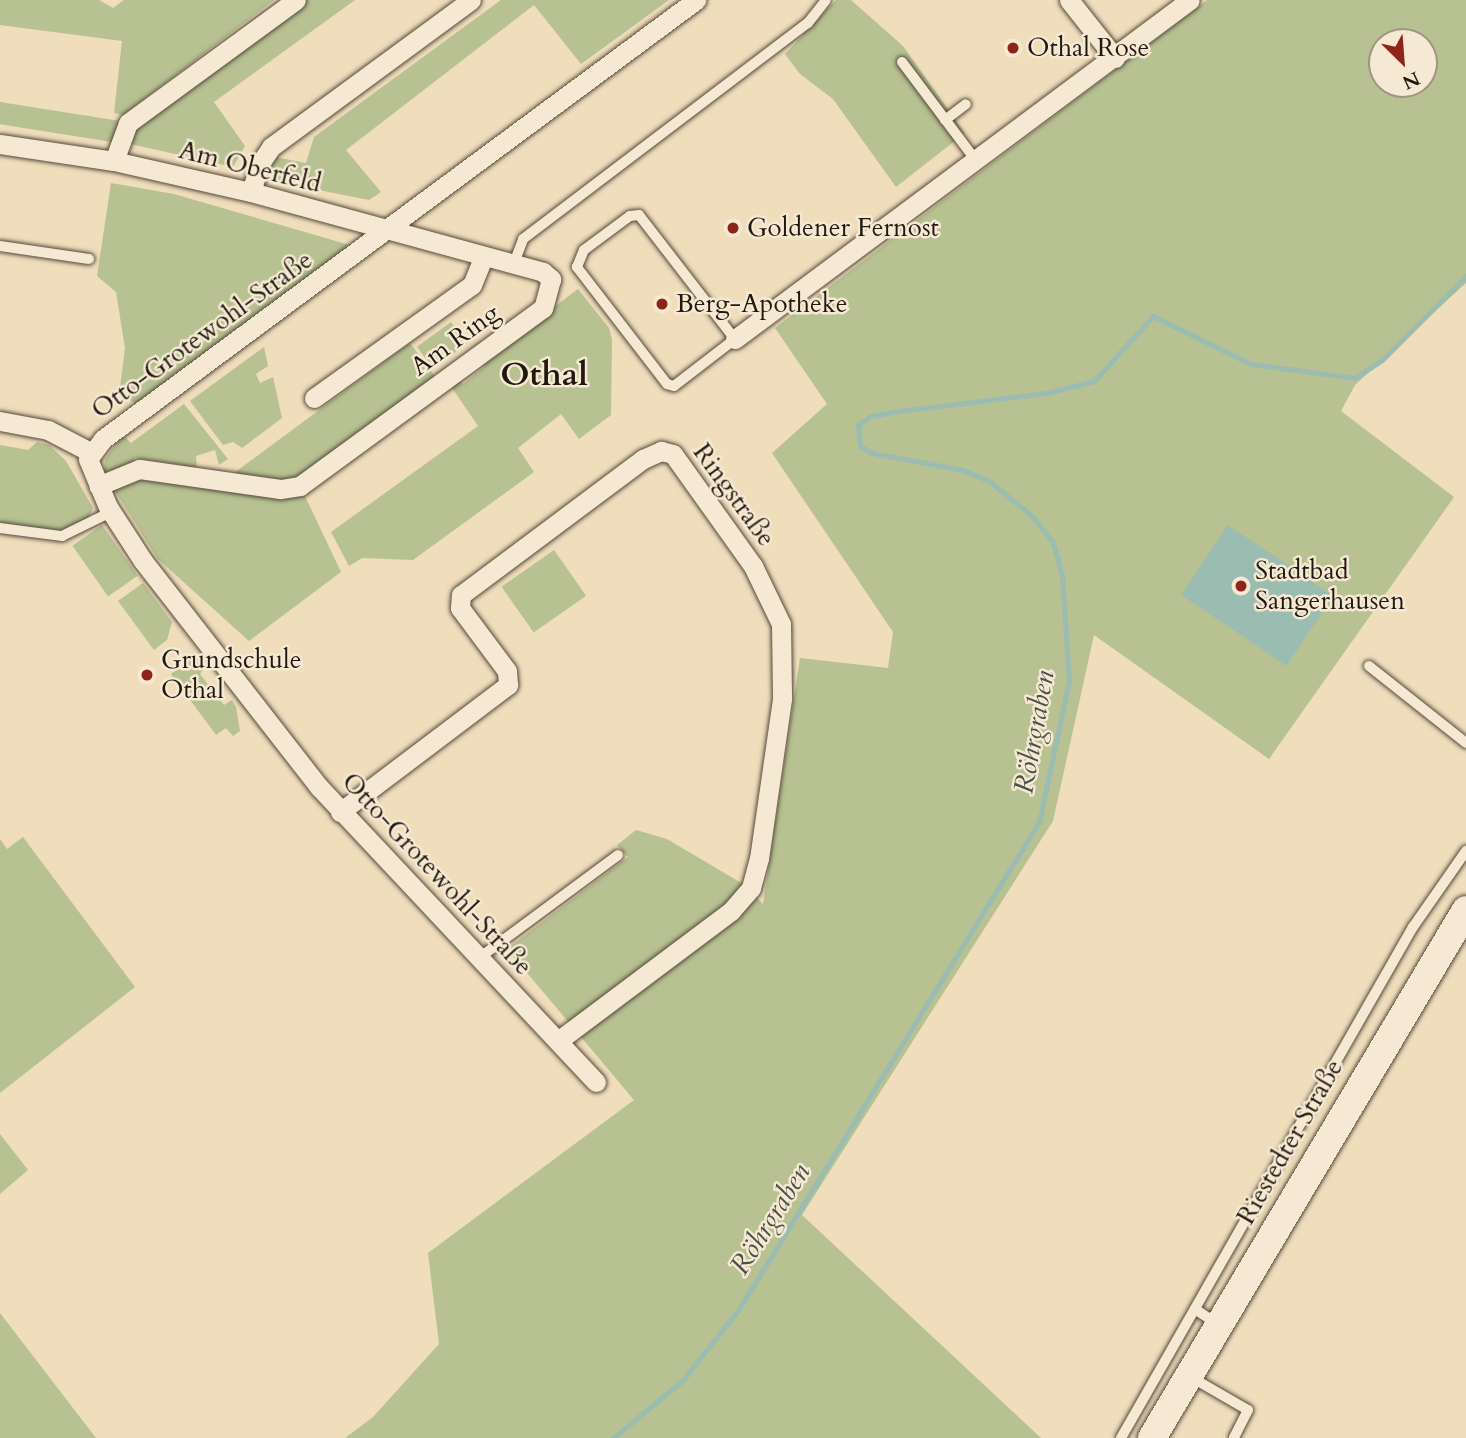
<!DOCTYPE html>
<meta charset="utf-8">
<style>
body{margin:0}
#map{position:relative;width:1466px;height:1438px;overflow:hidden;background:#efddbc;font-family:Cardo,serif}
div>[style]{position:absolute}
.green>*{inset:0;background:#b7c192;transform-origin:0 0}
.water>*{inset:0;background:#9abcb1;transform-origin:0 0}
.stream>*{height:5px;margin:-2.5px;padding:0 2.5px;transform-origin:2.5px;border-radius:2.5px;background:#9abcb1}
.roads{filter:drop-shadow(0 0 2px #54493a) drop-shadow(0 0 2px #54493a)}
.service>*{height:10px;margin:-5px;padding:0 5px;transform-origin:5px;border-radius:5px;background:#f5e9d3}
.minor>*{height:19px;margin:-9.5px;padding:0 9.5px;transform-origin:9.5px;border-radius:9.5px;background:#f5e9d3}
.secondary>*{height:28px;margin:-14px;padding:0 14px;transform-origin:14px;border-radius:14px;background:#f5e9d3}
.dots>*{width:19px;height:19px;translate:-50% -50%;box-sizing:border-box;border:4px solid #f5e9d3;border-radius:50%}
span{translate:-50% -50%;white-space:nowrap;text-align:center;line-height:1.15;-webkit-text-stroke:5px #f5e9d3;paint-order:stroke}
.poi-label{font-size:26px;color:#21180f}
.left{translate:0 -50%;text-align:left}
.street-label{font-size:26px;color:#21180f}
.water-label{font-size:28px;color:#4b5148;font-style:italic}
.district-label{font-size:33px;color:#21180f;font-weight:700}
.north{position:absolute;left:1368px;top:28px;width:70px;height:70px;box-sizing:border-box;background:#f5e9d3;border:2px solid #a09585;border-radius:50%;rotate:155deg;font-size:19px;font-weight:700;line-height:28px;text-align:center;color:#21180f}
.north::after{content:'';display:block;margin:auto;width:24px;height:32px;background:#8f2418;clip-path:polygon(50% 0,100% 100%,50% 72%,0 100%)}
</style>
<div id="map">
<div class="green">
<div style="clip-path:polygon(0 0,99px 0,113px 8px,124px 0,274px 0,123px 115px,114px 113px,122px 41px,0 25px)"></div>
<div style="clip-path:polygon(303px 0,355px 0,214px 102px,245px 146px,233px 167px,126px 143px,129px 132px)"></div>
<div style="clip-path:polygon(501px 0,669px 0,581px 64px,534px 5px,346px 150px,381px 192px,369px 200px,263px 179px,270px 156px,306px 163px,314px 137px)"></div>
<div style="clip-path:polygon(836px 0,851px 0,903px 46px,965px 133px,896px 187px,833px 99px,800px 74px,785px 54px)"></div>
<div style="clip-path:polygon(evenodd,1207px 0,1466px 0,1466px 283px,1355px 385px,1341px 411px,1454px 497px,1269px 759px,1094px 635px,1053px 821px,802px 1215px,1041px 1438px,345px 1438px,373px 1417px,439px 1344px,428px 1253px,634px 1100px,507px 949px,628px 857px,617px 845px,636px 830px,667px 839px,743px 884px,763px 904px,800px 658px,888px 668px,893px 632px,772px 453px,827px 404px,775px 328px,1207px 0,1382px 42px,1424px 42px,1424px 84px,1382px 84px,1382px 42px)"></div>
<div style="left:0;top:102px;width:120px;height:22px;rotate:9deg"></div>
<div style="clip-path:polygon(111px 183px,174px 194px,353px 246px,139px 405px,119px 395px,125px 348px,116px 292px,97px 276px)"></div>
<div style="clip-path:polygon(578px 289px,609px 328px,612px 340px,611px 415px,579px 439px,561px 414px,518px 448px,534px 472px,413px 560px,362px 558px,349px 566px,331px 532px,478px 426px,450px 385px,458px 379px,463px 384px,484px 367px,481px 362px)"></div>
<div style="left:451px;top:322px;width:27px;height:42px;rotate:54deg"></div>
<div style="clip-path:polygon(410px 343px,437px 379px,291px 481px,230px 476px)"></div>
<div style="clip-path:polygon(264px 347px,268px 366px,256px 374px,260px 383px,273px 377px,282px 418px,242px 448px,233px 442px,223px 445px,190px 401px)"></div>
<div style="clip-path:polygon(184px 404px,228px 459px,219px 465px,215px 450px,196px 456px,197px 472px,190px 472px,187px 466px,135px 458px,132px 464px,104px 474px,105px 459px,123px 435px,131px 443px)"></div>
<div style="clip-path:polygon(37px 442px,49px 445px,66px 461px,93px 508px,88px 519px,74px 528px,57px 532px,0 524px,0 445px,28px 450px)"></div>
<div style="clip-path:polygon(129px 476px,303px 492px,341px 572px,249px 641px,158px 559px,115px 491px)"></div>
<div style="left:102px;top:525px;width:62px;height:36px;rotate:55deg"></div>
<div style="left:554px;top:550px;width:56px;height:64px;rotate:55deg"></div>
<div style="clip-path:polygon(143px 583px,172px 622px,167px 640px,154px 650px,118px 601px)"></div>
<div style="clip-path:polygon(196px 656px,205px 667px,200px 674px,224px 705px,232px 700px,236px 707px,240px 731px,233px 736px,226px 728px,216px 735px,171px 674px)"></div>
<div style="clip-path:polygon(23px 837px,135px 987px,0 1093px,0 839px,7px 849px)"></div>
<div style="clip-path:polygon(0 1134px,28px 1170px,0 1194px)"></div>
<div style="clip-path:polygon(0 1313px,96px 1438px,0 1438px)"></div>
</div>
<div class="water">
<div style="left:1228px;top:525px;width:127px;height:84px;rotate:34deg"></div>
</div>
<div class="stream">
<div style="left:613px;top:1438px;width:89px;rotate:-39.6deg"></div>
<div style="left:682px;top:1381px;width:92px;rotate:-51.6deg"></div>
<div style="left:739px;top:1309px;width:572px;rotate:-58.37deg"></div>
<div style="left:1039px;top:822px;width:144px;rotate:-78deg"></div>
<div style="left:1069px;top:681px;width:106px;rotate:-93.8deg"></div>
<div style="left:1062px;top:575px;width:35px;rotate:-106deg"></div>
<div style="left:1052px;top:541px;width:33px;rotate:-129deg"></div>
<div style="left:1031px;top:515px;width:54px;rotate:-141deg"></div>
<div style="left:989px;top:481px;width:28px;rotate:-157deg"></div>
<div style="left:963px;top:470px;width:93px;rotate:-169.4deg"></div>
<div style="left:872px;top:453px;width:14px;rotate:-150deg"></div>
<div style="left:860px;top:446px;width:21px;rotate:-95deg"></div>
<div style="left:858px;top:425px;width:16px;rotate:-35deg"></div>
<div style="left:871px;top:416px;width:20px;rotate:-11deg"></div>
<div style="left:891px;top:412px;width:156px;rotate:-7deg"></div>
<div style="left:1046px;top:393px;width:49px;rotate:-14deg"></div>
<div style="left:1094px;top:381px;width:88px;rotate:-47.8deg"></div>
<div style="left:1153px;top:316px;width:109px;rotate:26.1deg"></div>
<div style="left:1251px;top:364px;width:105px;rotate:7.7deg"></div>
<div style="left:1355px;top:378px;width:32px;rotate:-34deg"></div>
<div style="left:1382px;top:360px;width:119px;rotate:-45deg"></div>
</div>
<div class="roads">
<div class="service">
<div style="left:902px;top:62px;width:125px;rotate:53.1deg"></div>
<div style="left:945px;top:120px;width:26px;rotate:-37deg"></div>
<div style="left:639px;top:215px;width:157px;rotate:52.3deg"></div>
<div style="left:735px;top:339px;width:77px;rotate:142.4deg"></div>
<div style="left:674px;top:386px;width:7px;rotate:-164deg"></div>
<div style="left:667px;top:384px;width:148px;rotate:-127.6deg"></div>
<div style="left:577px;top:267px;width:18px;rotate:-68deg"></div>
<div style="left:584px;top:250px;width:57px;rotate:-36.5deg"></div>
<div style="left:630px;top:216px;width:9px;rotate:-6deg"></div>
<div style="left:0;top:246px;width:90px;rotate:8.3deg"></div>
<div style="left:514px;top:263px;width:26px;rotate:-69deg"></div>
<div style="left:523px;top:239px;width:358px;rotate:-37.2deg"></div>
<div style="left:808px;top:23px;width:29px;rotate:-52deg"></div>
<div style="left:0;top:528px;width:63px;rotate:7.4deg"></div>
<div style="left:62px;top:536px;width:55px;rotate:-26.1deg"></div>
<div style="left:1369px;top:666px;width:124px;rotate:38.4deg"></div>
<div style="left:479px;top:958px;width:173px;rotate:-36.5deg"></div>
<div style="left:1195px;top:1309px;width:27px;rotate:34deg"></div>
<div style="left:1189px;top:1376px;width:68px;rotate:30deg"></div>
<div style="left:1248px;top:1410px;width:31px;rotate:117deg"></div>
<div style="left:1121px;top:1438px;width:589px;rotate:-60.26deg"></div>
<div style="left:1413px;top:927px;width:93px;rotate:-55.1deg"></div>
</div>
<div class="minor">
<div style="left:1069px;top:0;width:74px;rotate:51.6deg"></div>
<div style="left:0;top:144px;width:115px;rotate:8.5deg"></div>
<div style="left:114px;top:161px;width:140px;rotate:12.8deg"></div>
<div style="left:251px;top:192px;width:303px;rotate:15.3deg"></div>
<div style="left:543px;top:272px;width:11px;rotate:41deg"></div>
<div style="left:551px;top:279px;width:30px;rotate:105deg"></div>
<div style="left:543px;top:308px;width:301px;rotate:143.8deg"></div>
<div style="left:300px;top:486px;width:20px;rotate:171deg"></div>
<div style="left:280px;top:489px;width:142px;rotate:-171.9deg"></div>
<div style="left:139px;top:469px;width:44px;rotate:157.5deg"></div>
<div style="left:114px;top:161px;width:40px;rotate:-69.8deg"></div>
<div style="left:128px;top:123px;width:208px;rotate:-36.2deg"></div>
<div style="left:251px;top:192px;width:28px;rotate:-73deg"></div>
<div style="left:259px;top:165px;width:22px;rotate:-56deg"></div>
<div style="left:271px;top:147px;width:248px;rotate:-36.3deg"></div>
<div style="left:735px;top:339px;width:567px;rotate:-36.69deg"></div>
<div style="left:314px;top:398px;width:194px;rotate:-35.6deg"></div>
<div style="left:472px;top:285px;width:31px;rotate:-68deg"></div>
<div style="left:0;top:421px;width:49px;rotate:10.6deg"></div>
<div style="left:48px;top:430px;width:47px;rotate:27.6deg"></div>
<div style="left:340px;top:812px;width:211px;rotate:-37.1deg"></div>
<div style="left:508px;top:685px;width:14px;rotate:-94deg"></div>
<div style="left:507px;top:671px;width:79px;rotate:-126.7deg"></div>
<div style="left:460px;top:608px;width:13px;rotate:-86deg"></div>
<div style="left:461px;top:595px;width:227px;rotate:-36.8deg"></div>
<div style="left:643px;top:459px;width:20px;rotate:-24deg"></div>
<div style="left:661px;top:451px;width:12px;rotate:14deg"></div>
<div style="left:673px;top:454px;width:138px;rotate:54.5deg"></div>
<div style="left:753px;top:566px;width:64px;rotate:64.2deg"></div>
<div style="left:781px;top:624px;width:75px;rotate:89.2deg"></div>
<div style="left:782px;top:699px;width:161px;rotate:98.2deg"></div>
<div style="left:759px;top:858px;width:31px;rotate:105deg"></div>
<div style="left:751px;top:888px;width:30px;rotate:131deg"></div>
<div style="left:731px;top:911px;width:216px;rotate:143.1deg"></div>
<div style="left:596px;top:1082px;width:405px;rotate:-133.2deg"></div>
<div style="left:319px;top:787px;width:286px;rotate:-127.9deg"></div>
<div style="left:143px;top:561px;width:64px;rotate:-122.9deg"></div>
<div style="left:108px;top:507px;width:52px;rotate:-112.6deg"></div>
<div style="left:88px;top:459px;width:25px;rotate:-53deg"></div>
<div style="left:103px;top:439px;width:738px;rotate:-36.51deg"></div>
</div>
<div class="secondary">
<div style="left:1152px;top:1438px;width:614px;rotate:-59.26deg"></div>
</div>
</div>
<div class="dots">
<div style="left:1013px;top:48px;background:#8f2418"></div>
<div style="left:733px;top:228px;background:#8f2418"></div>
<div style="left:662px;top:304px;background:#8f2418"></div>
<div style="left:1241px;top:586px;background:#8f2418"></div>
<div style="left:147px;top:675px;background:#8f2418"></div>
</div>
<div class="poi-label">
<span class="left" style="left:1027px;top:48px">Othal Rose</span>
<span class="left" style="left:747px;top:228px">Goldener Fernost</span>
<span class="left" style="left:676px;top:304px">Berg-Apotheke</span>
<span class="left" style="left:1255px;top:586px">Stadtbad<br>Sangerhausen</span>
<span class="left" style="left:161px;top:675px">Grundschule<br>Othal</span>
</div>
<div class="street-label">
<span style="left:250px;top:167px;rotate:14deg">Am Oberfeld</span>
<span style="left:202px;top:335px;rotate:-36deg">Otto-Grotewohl-Straße</span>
<span style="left:455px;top:340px;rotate:-36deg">Am Ring</span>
<span style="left:734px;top:495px;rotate:54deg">Ringstraße</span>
<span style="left:437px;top:874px;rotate:47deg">Otto-Grotewohl-Straße</span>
<span style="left:1290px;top:1142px;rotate:-60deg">Riestedter Straße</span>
</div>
<div class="water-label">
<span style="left:1034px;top:732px;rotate:-80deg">Röhrgraben</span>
<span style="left:770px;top:1219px;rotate:-58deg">Röhrgraben</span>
</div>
<div class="district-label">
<span style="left:544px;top:375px">Othal</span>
</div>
<div class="north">N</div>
</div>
